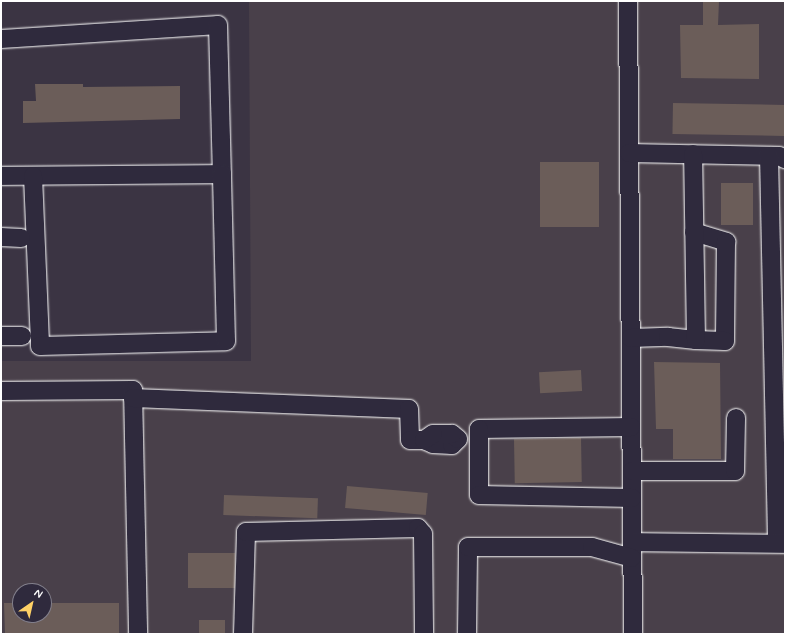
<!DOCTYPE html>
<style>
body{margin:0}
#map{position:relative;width:786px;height:635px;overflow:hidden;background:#3b3443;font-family:Mynerve,sans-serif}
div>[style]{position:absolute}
.built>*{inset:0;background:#49404a}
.building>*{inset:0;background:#6b5d59;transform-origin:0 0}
.roads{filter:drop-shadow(0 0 1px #fff) drop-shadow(0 0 1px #fff)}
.minor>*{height:18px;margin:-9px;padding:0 9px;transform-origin:9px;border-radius:9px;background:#2f2a3d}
span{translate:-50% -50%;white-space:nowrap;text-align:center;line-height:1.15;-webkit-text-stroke:4px #2f2a3d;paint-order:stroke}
.frame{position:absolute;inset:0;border:2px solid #fff;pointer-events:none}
.north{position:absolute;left:12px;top:583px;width:40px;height:40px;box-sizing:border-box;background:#2f2a3d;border:1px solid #827f8b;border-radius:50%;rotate:34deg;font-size:11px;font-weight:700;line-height:16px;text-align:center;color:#fff}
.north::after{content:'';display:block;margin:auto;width:14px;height:18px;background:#ffd166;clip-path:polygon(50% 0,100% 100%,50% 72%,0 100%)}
</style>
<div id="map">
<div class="built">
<div style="clip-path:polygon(evenodd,249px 1px,785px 1px,785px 634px,1px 634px,1px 361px,251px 361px,249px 1px,20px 591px,44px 591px,44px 615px,20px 615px,20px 591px)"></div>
</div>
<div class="building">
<div style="clip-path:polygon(703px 1px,719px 1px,718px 25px,759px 24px,759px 79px,681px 78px,680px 25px,703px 25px)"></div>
<div style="clip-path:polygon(35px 84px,83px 84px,83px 87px,180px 86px,180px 119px,23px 123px,23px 101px,36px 101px)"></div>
<div style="left:673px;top:103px;width:112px;height:31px;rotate:1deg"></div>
<div style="left:540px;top:162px;width:59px;height:65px"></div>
<div style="left:721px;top:183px;width:32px;height:42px"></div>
<div style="clip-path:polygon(654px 362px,720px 363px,721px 459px,673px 459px,673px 429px,656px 429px)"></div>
<div style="left:581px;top:370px;width:21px;height:42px;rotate:87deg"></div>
<div style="left:581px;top:438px;width:44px;height:67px;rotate:89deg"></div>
<div style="left:347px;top:486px;width:81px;height:22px;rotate:5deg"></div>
<div style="left:224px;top:495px;width:94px;height:20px;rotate:2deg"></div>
<div style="left:188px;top:553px;width:47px;height:35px"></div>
<div style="clip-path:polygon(4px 603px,20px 603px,20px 615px,44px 615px,44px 603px,119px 603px,119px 634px,5px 634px)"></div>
<div style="left:199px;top:620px;width:26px;height:14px"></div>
</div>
<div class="roads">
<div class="minor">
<div style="left:628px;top:1px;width:633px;rotate:89.55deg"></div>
<div style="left:1px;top:39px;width:217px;rotate:-3.7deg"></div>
<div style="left:218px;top:25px;width:149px;rotate:88.5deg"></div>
<div style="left:222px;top:174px;width:221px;rotate:179.5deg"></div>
<div style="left:629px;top:153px;width:150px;rotate:1.1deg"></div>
<div style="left:779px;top:156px;width:7px;rotate:27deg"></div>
<div style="left:769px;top:156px;width:387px;rotate:88.8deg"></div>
<div style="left:33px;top:176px;width:170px;rotate:87.6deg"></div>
<div style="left:40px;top:346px;width:186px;rotate:-1.5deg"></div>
<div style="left:226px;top:341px;width:167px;rotate:-91.4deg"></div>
<div style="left:694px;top:232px;width:34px;rotate:17deg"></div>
<div style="left:726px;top:242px;width:99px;rotate:90.6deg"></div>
<div style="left:725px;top:341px;width:29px;rotate:-178deg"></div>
<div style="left:1px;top:237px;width:20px;rotate:3deg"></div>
<div style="left:1px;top:336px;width:21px"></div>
<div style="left:631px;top:338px;width:37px;rotate:-2deg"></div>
<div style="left:668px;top:337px;width:28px;rotate:6deg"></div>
<div style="left:696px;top:340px;width:186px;rotate:-90.9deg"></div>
<div style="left:1px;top:391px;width:132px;rotate:-0.4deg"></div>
<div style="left:133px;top:390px;width:244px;rotate:88.8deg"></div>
<div style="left:133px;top:398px;width:276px;rotate:2.3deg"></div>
<div style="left:409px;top:409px;width:31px;rotate:88deg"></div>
<div style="left:410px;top:440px;width:14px"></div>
<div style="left:424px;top:440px;width:10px;rotate:24deg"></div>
<div style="left:433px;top:444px;width:19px;rotate:3deg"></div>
<div style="left:452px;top:445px;width:8px;rotate:-45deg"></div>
<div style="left:458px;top:439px;width:8px;rotate:-140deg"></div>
<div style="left:452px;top:434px;width:19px;rotate:180deg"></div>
<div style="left:433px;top:434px;width:11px;rotate:146deg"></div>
<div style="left:631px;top:427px;width:152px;rotate:179.2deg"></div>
<div style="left:479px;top:429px;width:66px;rotate:90deg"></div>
<div style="left:479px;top:495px;width:153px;rotate:1.1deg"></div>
<div style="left:632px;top:471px;width:103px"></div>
<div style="left:735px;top:471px;width:53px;rotate:-88.9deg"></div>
<div style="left:632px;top:542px;width:153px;rotate:0.7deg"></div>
<div style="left:243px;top:634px;width:102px;rotate:-88.3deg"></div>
<div style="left:246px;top:532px;width:172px;rotate:-1.3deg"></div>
<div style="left:418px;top:528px;width:8px;rotate:50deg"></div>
<div style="left:423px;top:534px;width:100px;rotate:89.4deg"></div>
<div style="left:467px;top:634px;width:87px;rotate:-89.3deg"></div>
<div style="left:468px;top:547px;width:124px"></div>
<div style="left:592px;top:547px;width:41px;rotate:15.4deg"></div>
</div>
</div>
<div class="frame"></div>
<div class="north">N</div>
</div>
